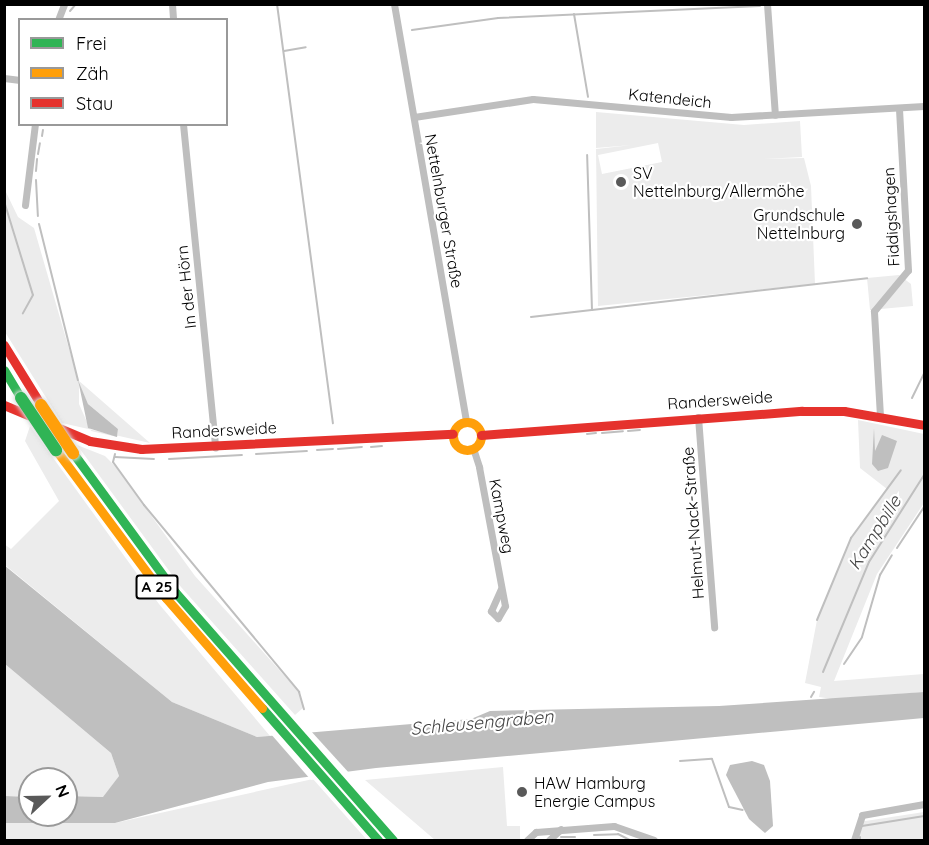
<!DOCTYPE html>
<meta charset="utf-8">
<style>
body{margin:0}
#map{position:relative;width:929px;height:845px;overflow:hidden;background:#fff;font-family:Quicksand,sans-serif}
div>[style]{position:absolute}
.green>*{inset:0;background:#ececec}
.water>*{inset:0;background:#bfbfbf}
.pier>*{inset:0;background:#fff}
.stream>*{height:2px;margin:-1px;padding:0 1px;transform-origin:1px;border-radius:1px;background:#bfbfbf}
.street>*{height:7px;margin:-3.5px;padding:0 3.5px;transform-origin:3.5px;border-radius:3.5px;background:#bebebe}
.fast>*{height:9px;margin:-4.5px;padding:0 4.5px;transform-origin:4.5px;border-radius:4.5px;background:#30b455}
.slow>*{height:9px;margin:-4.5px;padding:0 4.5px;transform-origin:4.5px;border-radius:4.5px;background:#ff9f0a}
.slow>.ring{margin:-4.5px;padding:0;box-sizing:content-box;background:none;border:9px solid #ff9f0a;border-radius:50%}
.jam>*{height:9px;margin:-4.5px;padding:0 4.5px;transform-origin:4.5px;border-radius:4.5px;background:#e5322d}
.bridges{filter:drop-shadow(0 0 2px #dbdbdb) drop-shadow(0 0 2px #dbdbdb)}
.fast-bridge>*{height:12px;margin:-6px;padding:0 6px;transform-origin:6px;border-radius:6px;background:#30b455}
.slow-bridge>*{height:12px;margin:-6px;padding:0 6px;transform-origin:6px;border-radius:6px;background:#ff9f0a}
.dots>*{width:16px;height:16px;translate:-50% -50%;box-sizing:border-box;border:3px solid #fff;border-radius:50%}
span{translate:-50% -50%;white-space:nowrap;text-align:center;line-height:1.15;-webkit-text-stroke:4.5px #fff;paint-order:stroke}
.shield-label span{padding:2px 4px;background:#fff;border:2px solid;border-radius:4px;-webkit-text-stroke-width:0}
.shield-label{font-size:15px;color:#000;font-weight:700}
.street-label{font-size:16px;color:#000}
.poi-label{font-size:16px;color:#000}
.left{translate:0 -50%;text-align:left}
.right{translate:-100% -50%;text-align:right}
.water-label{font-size:18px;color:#444;font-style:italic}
.frame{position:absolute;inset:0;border:6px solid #000;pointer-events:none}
.legend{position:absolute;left:18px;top:18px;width:210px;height:108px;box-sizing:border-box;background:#fff;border:2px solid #999;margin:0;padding:8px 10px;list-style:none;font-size:18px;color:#000}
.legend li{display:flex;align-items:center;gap:12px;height:30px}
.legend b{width:30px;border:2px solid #999}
.north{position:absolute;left:18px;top:767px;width:60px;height:60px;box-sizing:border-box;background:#fff;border:2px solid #999;border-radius:50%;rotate:68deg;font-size:16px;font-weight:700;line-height:24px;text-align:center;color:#000}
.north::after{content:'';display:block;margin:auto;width:21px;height:27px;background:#595959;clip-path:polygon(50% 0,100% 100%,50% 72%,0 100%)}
</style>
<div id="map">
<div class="green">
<div style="clip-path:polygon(evenodd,596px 112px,744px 125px,800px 121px,802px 157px,763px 159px,804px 158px,811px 186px,815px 284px,598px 306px,596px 149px,632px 145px,596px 148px,596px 112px,658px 143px,662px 162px,602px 174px,598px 155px,658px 143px)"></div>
<div style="clip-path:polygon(evenodd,4px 188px,18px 217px,34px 228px,78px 380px,150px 443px,62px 423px,5px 332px,4px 188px,79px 384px,88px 404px,118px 429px,117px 437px,91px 431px,79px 404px,79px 384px)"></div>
<div style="clip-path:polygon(899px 275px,911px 284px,913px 306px,870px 310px,867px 278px)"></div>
<div style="clip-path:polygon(858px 420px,924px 434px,924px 503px,877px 574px,834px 681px,924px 674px,924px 692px,832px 699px,819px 697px,821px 687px,805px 683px,817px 620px,851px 538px,887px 489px,860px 468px)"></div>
<div style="clip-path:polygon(30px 426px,159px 604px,270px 736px,257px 737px,172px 702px,5px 565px,4px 544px,11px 549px,59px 501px,25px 441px)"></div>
<div style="clip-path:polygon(77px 445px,105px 456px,116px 467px,195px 576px,299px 692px,304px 707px,295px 715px,181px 587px)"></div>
<div style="clip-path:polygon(5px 664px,111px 753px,119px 776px,104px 797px,66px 796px,66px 779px,30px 779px,30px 797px,5px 796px)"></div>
<div style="clip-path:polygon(503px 767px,507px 826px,520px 826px,520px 840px,435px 840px,365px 780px)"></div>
<div style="clip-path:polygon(313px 779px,367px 840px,5px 840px,5px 823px,115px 823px)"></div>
<div style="clip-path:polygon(924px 812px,924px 840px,857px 840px,859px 822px)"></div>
</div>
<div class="water">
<div style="clip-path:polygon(78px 380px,88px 404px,118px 429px,117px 437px,88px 428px)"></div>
<div style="clip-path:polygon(874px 428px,875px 451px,882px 435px,897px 441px,888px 468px,878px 471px,872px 464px)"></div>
<div style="clip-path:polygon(4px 565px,172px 702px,257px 737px,471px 719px,490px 711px,719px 706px,924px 692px,924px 718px,376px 768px,268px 782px,115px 823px,5px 823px,5px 796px,30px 797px,30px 815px,66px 815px,66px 796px,103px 797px,119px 776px,111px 753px,5px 664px)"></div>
<div style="clip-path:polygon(752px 761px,764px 765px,770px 781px,773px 826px,765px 833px,749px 819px,726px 775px,730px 765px)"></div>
</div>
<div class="pier">
<div style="clip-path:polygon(310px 730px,350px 774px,311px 780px,270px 733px)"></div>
</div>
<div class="stream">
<div style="left:277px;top:4px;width:423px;rotate:82.4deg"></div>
<div style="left:70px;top:11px;width:9px;rotate:-49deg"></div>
<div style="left:574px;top:14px;width:84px;rotate:80.4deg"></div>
<div style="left:412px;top:30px;width:87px;rotate:-7.9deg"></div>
<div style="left:498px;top:18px;width:262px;rotate:-2.6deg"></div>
<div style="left:284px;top:51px;width:22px;rotate:-10deg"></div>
<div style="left:42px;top:136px;width:6px;rotate:-81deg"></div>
<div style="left:38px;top:154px;width:11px;rotate:-80deg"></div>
<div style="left:36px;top:171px;width:12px;rotate:-85deg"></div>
<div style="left:36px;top:180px;width:36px;rotate:87deg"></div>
<div style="left:4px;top:201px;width:98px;rotate:72.9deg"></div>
<div style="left:33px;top:295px;width:21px;rotate:119deg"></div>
<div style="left:39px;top:224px;width:161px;rotate:76deg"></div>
<div style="left:592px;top:310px;width:277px;rotate:-6.6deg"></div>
<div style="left:531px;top:317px;width:61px;rotate:-6.5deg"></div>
<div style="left:592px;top:310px;width:155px;rotate:-91.8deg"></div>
<div style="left:912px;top:398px;width:28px;rotate:-64deg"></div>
<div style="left:628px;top:431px;width:12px;rotate:-5deg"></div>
<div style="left:602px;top:433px;width:21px;rotate:-5deg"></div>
<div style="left:587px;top:434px;width:9px;rotate:-6deg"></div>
<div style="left:371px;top:447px;width:11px;rotate:-5deg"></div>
<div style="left:338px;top:449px;width:24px;rotate:-5deg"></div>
<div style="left:317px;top:450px;width:16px;rotate:-4deg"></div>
<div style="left:115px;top:454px;width:8px;rotate:104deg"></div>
<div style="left:113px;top:462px;width:53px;rotate:54.2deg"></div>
<div style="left:144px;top:505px;width:243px;rotate:50.3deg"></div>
<div style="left:299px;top:692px;width:18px;rotate:74deg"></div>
<div style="left:256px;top:454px;width:51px;rotate:-3.4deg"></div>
<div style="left:115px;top:457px;width:39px;rotate:3deg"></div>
<div style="left:169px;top:459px;width:73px;rotate:-3.1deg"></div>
<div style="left:897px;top:548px;width:49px;rotate:-56.6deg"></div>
<div style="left:817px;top:620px;width:89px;rotate:-67.5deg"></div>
<div style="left:851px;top:538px;width:84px;rotate:-53.7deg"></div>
<div style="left:844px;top:664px;width:32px;rotate:-56deg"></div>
<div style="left:862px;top:637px;width:65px;rotate:-73.8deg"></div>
<div style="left:880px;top:575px;width:23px;rotate:-59deg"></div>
<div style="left:823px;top:672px;width:119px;rotate:-67.3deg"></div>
<div style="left:869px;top:562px;width:103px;rotate:-57.7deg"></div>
<div style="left:811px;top:697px;width:6px;rotate:-59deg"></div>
<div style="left:680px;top:761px;width:32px;rotate:-4deg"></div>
<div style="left:712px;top:759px;width:51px;rotate:70.5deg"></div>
<div style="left:729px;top:807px;width:14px;rotate:12deg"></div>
<div style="left:862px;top:826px;width:63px;rotate:-9.2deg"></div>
<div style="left:594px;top:835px;width:24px;rotate:-2deg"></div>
<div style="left:618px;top:834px;width:13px;rotate:27deg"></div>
<div style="left:561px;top:837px;width:14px"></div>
<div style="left:798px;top:840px;width:33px"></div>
<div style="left:860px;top:840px;width:3px;rotate:-90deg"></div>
</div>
<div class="street">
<div style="left:172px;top:4px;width:16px;rotate:86deg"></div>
<div style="left:394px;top:4px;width:424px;rotate:80.2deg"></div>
<div style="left:767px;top:4px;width:111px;rotate:85.9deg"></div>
<div style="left:58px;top:20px;width:17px;rotate:-69deg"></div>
<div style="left:4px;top:78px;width:16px;rotate:7deg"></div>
<div style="left:414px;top:117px;width:120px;rotate:-8.6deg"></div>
<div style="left:533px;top:99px;width:199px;rotate:5.2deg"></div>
<div style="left:731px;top:117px;width:193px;rotate:-3.3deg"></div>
<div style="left:183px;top:124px;width:325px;rotate:84.3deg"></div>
<div style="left:25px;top:205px;width:82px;rotate:-83deg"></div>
<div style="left:880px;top:416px;width:105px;rotate:-93.3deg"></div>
<div style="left:874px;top:311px;width:53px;rotate:-50.3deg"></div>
<div style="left:908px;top:270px;width:160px;rotate:-93.2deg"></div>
<div style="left:698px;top:417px;width:211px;rotate:85.6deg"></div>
<div style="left:473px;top:448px;width:20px;rotate:72deg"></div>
<div style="left:479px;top:467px;width:141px;rotate:79.4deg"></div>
<div style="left:505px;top:606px;width:14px;rotate:120deg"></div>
<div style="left:498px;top:618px;width:10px;rotate:-135deg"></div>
<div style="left:491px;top:611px;width:24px;rotate:-66deg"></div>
<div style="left:527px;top:840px;width:12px;rotate:-42deg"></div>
<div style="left:536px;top:832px;width:78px;rotate:-4.4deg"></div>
<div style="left:614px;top:826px;width:42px;rotate:19.3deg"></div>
<div style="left:549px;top:840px;width:16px;rotate:-43deg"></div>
<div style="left:854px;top:840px;width:26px;rotate:-72deg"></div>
<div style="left:862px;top:815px;width:63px;rotate:-10.1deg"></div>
</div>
<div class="fast">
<div style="left:4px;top:370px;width:33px;rotate:59deg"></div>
<div style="left:73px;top:453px;width:172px;rotate:53.7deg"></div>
<div style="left:175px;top:592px;width:330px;rotate:48.7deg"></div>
<div style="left:262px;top:708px;width:176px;rotate:48.7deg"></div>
</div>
<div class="slow">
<div class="ring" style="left:453px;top:422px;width:19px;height:19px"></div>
<div style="left:56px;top:450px;width:184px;rotate:53.4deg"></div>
<div style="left:166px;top:598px;width:146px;rotate:48.9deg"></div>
</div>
<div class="jam">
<div style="left:4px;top:345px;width:70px;rotate:58.3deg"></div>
<div style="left:4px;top:405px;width:93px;rotate:22.7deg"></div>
<div style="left:90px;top:441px;width:52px;rotate:8.9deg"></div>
<div style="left:141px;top:449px;width:312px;rotate:-2.8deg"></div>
<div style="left:481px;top:435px;width:322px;rotate:-4.3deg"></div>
<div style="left:802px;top:411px;width:42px"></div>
<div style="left:844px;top:411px;width:81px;rotate:9.9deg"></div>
</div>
<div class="bridges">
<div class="fast-bridge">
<div style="left:21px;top:398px;width:63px;rotate:56.1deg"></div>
</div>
<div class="slow-bridge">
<div style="left:41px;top:405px;width:58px;rotate:56.3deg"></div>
</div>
</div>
<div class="dots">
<div style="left:621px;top:182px;background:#595959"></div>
<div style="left:857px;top:224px;background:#595959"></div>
<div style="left:522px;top:792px;background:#595959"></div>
</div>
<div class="shield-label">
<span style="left:157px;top:587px">A 25</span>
</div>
<div class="street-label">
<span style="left:670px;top:98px;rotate:6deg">Katendeich</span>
<span style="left:444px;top:211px;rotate:80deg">Nettelnburger Straße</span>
<span style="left:891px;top:217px;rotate:-93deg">Fiddigshagen</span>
<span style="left:186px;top:287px;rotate:-96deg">In der Hörn</span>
<span style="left:720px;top:400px;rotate:-4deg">Randersweide</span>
<span style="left:224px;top:430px;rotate:-3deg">Randersweide</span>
<span style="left:502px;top:516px;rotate:79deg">Kampweg</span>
<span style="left:693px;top:523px;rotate:-94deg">Helmut-Nack-Straße</span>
</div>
<div class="poi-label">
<span class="left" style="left:633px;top:182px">SV<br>Nettelnburg/Allermöhe</span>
<span class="right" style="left:845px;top:224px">Grundschule<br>Nettelnburg</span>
<span class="left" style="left:534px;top:792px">HAW Hamburg<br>Energie Campus</span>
</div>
<div class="water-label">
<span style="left:875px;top:533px;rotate:-58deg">Kampbille</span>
<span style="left:482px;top:723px;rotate:-5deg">Schleusengraben</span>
</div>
<div class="frame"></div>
<ul class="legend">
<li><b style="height:8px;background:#30b455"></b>Frei</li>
<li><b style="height:8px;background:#ff9f0a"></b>Zäh</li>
<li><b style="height:8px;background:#e5322d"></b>Stau</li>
</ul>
<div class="north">N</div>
</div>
